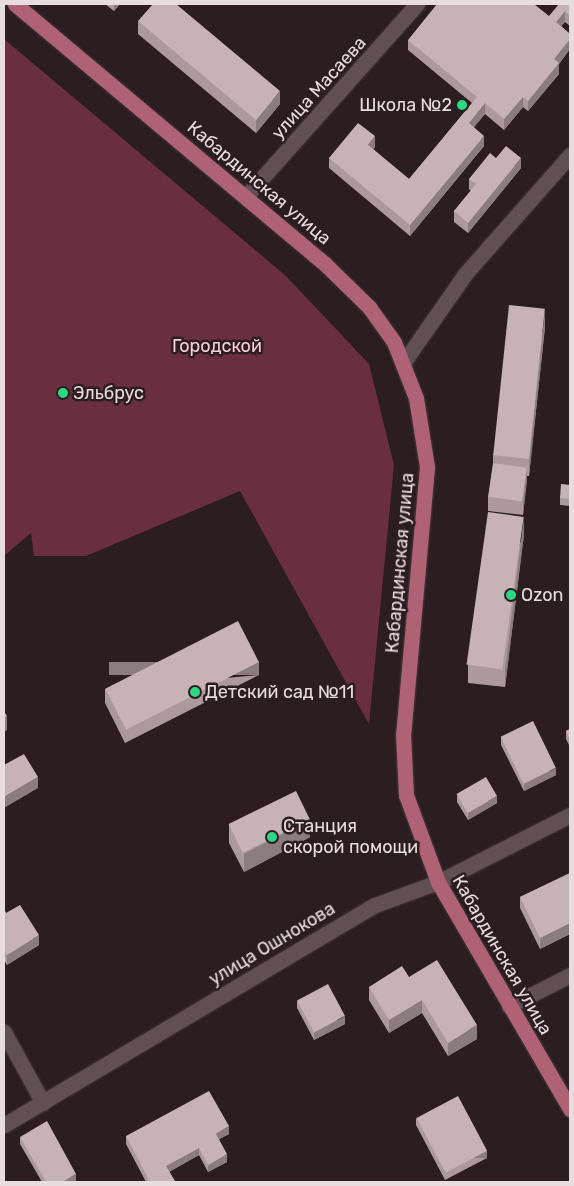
<!DOCTYPE html>
<meta charset="utf-8">
<style>
body{margin:0}
#map{position:relative;width:574px;height:1186px;overflow:hidden;background:#2c1d20;font-family:Rubik,sans-serif}
div>[style]{position:absolute}
.green>*{inset:0;background:#6a2f3e}
.roads{filter:drop-shadow(0 0 1px #473a3d) drop-shadow(0 0 1px #473a3d)}
.minor>*{height:15px;margin:-7.5px;padding:0 7.5px;transform-origin:7.5px;border-radius:7.5px;background:#615053}
.major>*{height:15px;margin:-7.5px;padding:0 7.5px;transform-origin:7.5px;border-radius:7.5px;background:#b06275}
.wall>*{inset:0;background:#ab999d}
.shaded-wall>*{inset:0;background:#8b7d7f;transform-origin:0 0}
.building>*{inset:0;background:#c7b2b6;transform-origin:0 0}
.dots>*{width:14px;height:14px;translate:-50% -50%;box-sizing:border-box;border:2px solid #2c1d20;border-radius:50%}
span{translate:-50% -50%;white-space:nowrap;text-align:center;line-height:1.15;-webkit-text-stroke:5px #2c1d20;paint-order:stroke}
.street-label{font-size:18px;color:#e7dcde}
.poi-label{font-size:18px;color:#e7dcde}
.right{translate:-100% -50%;text-align:right}
.left{translate:0 -50%;text-align:left}
.park-label{font-size:18px;color:#f9cdd5}
.frame{position:absolute;inset:0;border:5px solid #e7dcde;pointer-events:none}
</style>
<div id="map">
<div class="green">
<div style="clip-path:polygon(4px 39px,286px 276px,369px 364px,394px 465px,369px 724px,240px 491px,86px 556px,34px 556px,31px 533px,4px 556px)"></div>
</div>
<div class="roads">
<div class="minor">
<div style="left:246px;top:196px;width:257px;rotate:-48.3deg"></div>
<div style="left:403px;top:363px;width:108px;rotate:-55.1deg"></div>
<div style="left:465px;top:274px;width:159px;rotate:-48.6deg"></div>
<div style="left:509px;top:1006px;width:68px;rotate:-26.9deg"></div>
<div style="left:4px;top:1032px;width:81px;rotate:61.2deg"></div>
<div style="left:4px;top:1125px;width:431px;rotate:-30.7deg"></div>
<div style="left:375px;top:905px;width:67px;rotate:-20.1deg"></div>
<div style="left:438px;top:882px;width:148px;rotate:-26.9deg"></div>
</div>
<div class="major">
<div style="left:15px;top:4px;width:405px;rotate:40deg"></div>
<div style="left:325px;top:264px;width:62px;rotate:44.3deg"></div>
<div style="left:369px;top:307px;width:43px;rotate:54.5deg"></div>
<div style="left:394px;top:342px;width:60px;rotate:68.6deg"></div>
<div style="left:416px;top:398px;width:70px;rotate:80.9deg"></div>
<div style="left:427px;top:467px;width:268px;rotate:95.1deg"></div>
<div style="left:403px;top:734px;width:61px;rotate:87.2deg"></div>
<div style="left:406px;top:795px;width:93px;rotate:69.8deg"></div>
<div style="left:438px;top:882px;width:263px;rotate:59.8deg"></div>
</div>
</div>
<div class="wall">
<div style="clip-path:polygon(105px 4px,120px 4px,114px 11px)"></div>
<div style="clip-path:polygon(570px 4px,570px 26px,565px 22px,561px 26px,570px 34px,570px 49px,559px 64px,559px 74px,528px 111px,523px 107px,504px 130px,485px 114px,474px 127px,484px 146px,410px 236px,329px 168px,329px 158px,375px 147px,373px 149px,409px 179px,472px 103px,408px 50px,408px 40px,549px 16px)"></div>
<div style="clip-path:polygon(138px 21px,280px 104px,256px 133px,138px 34px)"></div>
<div style="clip-path:polygon(496px 158px,521px 168px,468px 233px,454px 222px,454px 211px,471px 191px,469px 189px,469px 179px)"></div>
<div style="clip-path:polygon(545px 327px,529px 476px,527px 476px,523px 515px,488px 511px,488px 497px,493px 466px,493px 455px)"></div>
<div style="clip-path:polygon(570px 485px,570px 506px,560px 505px,560px 498px)"></div>
<div style="clip-path:polygon(524px 534px,505px 687px,468px 683px,468px 665px)"></div>
<div style="clip-path:polygon(259px 675px,125px 743px,105px 703px,105px 689px)"></div>
<div style="clip-path:polygon(570px 729px,570px 747px,566px 739px,566px 731px)"></div>
<div style="clip-path:polygon(501px 737px,556px 775px,524px 791px,501px 745px)"></div>
<div style="clip-path:polygon(457px 795px,497px 803px,468px 820px,457px 802px)"></div>
<div style="clip-path:polygon(229px 825px,310px 837px,244px 872px,229px 843px)"></div>
<div style="clip-path:polygon(570px 873px,570px 934px,540px 949px,520px 908px,520px 897px)"></div>
<div style="clip-path:polygon(4px 909px,6px 913px,39px 945px,7px 965px,4px 960px)"></div>
<div style="clip-path:polygon(409px 977px,477px 1039px,448px 1056px,422px 1013px,389px 1033px,369px 1000px,369px 987px)"></div>
<div style="clip-path:polygon(297px 1001px,345px 1024px,314px 1040px,297px 1008px)"></div>
<div style="clip-path:polygon(416px 1118px,487px 1158px,445px 1180px,416px 1125px)"></div>
<div style="clip-path:polygon(229px 1134px,219px 1139px,227px 1162px,208px 1172px,199px 1155px,169px 1172px,175px 1182px,146px 1182px,126px 1144px,126px 1136px)"></div>
<div style="clip-path:polygon(20px 1137px,76px 1181px,75px 1182px,42px 1182px,20px 1144px)"></div>
</div>
<div class="shaded-wall">
<div style="clip-path:polygon(114px 4px,120px 4px,114px 11px)"></div>
<div style="clip-path:polygon(565px 11px,565px 22px,556px 32px,556px 22px)"></div>
<div style="clip-path:polygon(570px 39px,570px 49px,559px 64px,559px 74px,528px 111px,528px 101px,554px 59px)"></div>
<div style="clip-path:polygon(280px 91px,280px 104px,256px 133px,256px 120px)"></div>
<div style="clip-path:polygon(523px 97px,523px 107px,504px 130px,504px 119px)"></div>
<div style="clip-path:polygon(485px 103px,485px 114px,469px 133px,469px 123px)"></div>
<div style="clip-path:polygon(375px 136px,375px 147px,368px 155px,368px 145px)"></div>
<div style="clip-path:polygon(484px 136px,484px 146px,410px 236px,410px 225px)"></div>
<div style="clip-path:polygon(521px 158px,521px 168px,468px 233px,468px 223px)"></div>
<div style="clip-path:polygon(545px 309px,545px 327px,529px 476px,529px 459px)"></div>
<div style="clip-path:polygon(527px 468px,527px 481px,523px 515px,523px 502px)"></div>
<div style="clip-path:polygon(524px 517px,524px 534px,505px 687px,505px 670px)"></div>
<div style="left:259px;top:662px;width:13px;height:150px;rotate:90deg"></div>
<div style="clip-path:polygon(7px 716px,7px 730px,4px 732px,4px 718px)"></div>
<div style="clip-path:polygon(556px 768px,556px 775px,524px 791px,524px 784px)"></div>
<div style="clip-path:polygon(38px 777px,38px 788px,4px 808px,4px 797px)"></div>
<div style="clip-path:polygon(497px 796px,497px 803px,468px 820px,468px 813px)"></div>
<div style="clip-path:polygon(310px 820px,310px 837px,244px 872px,244px 854px)"></div>
<div style="clip-path:polygon(570px 923px,570px 934px,540px 949px,540px 938px)"></div>
<div style="clip-path:polygon(39px 935px,39px 945px,7px 965px,7px 955px)"></div>
<div style="clip-path:polygon(422px 1000px,422px 1013px,389px 1033px,389px 1020px)"></div>
<div style="clip-path:polygon(345px 1016px,345px 1024px,314px 1040px,314px 1033px)"></div>
<div style="clip-path:polygon(477px 1025px,477px 1039px,448px 1056px,448px 1043px)"></div>
<div style="clip-path:polygon(229px 1126px,229px 1134px,216px 1141px,216px 1134px)"></div>
<div style="clip-path:polygon(199px 1148px,199px 1155px,166px 1173px,166px 1166px)"></div>
<div style="left:487px;top:1151px;width:7px;height:47px;rotate:90deg"></div>
<div style="clip-path:polygon(227px 1154px,227px 1162px,208px 1172px,208px 1165px)"></div>
<div style="clip-path:polygon(76px 1174px,76px 1181px,75px 1182px,62px 1182px)"></div>
</div>
<div class="building">
<div style="clip-path:polygon(153px 4px,176px 4px,280px 91px,256px 120px,138px 21px)"></div>
<div style="clip-path:polygon(437px 4px,534px 4px,549px 16px,559px 4px,570px 4px,570px 16px,565px 11px,556px 22px,570px 34px,570px 39px,554px 59px,559px 63px,528px 101px,523px 97px,504px 119px,485px 103px,469px 123px,484px 136px,410px 225px,329px 158px,358px 123px,375px 136px,368px 145px,409px 179px,477px 97px,408px 40px)"></div>
<div style="clip-path:polygon(506px 146px,521px 158px,468px 223px,454px 211px,476px 184px,469px 179px,490px 153px,496px 158px)"></div>
<div style="left:509px;top:305px;width:36px;height:151px;rotate:6deg"></div>
<div style="left:493px;top:463px;width:34px;height:34px;rotate:8deg"></div>
<div style="clip-path:polygon(561px 484px,570px 485px,570px 499px,560px 498px)"></div>
<div style="left:488px;top:512px;width:36px;height:154px;rotate:8deg"></div>
<div style="left:238px;top:621px;width:46px;height:149px;rotate:63deg"></div>
<div style="clip-path:polygon(4px 711px,7px 716px,4px 718px)"></div>
<div style="left:533px;top:721px;width:52px;height:36px;rotate:64deg"></div>
<div style="clip-path:polygon(570px 729px,570px 740px,566px 731px)"></div>
<div style="clip-path:polygon(24px 754px,38px 777px,4px 797px,4px 765px)"></div>
<div style="left:486px;top:777px;width:22px;height:34px;rotate:60deg"></div>
<div style="left:296px;top:791px;width:32px;height:75px;rotate:64deg"></div>
<div style="clip-path:polygon(570px 873px,570px 923px,540px 938px,520px 897px)"></div>
<div style="clip-path:polygon(20px 905px,39px 935px,7px 955px,4px 949px,4px 909px,6px 913px)"></div>
<div style="clip-path:polygon(437px 960px,477px 1025px,448px 1043px,422px 1000px,389px 1020px,369px 987px,402px 966px,409px 977px)"></div>
<div style="left:328px;top:984px;width:36px;height:35px;rotate:62deg"></div>
<div style="clip-path:polygon(209px 1091px,229px 1126px,216px 1134px,227px 1154px,208px 1165px,199px 1148px,166px 1166px,175px 1181px,173px 1182px,150px 1182px,126px 1136px)"></div>
<div style="left:458px;top:1096px;width:62px;height:47px;rotate:62deg"></div>
<div style="clip-path:polygon(47px 1121px,76px 1174px,62px 1182px,46px 1182px,20px 1137px)"></div>
</div>
<div class="dots">
<div style="left:462px;top:105px;background:#2ad885"></div>
<div style="left:63px;top:393px;background:#2ad885"></div>
<div style="left:511px;top:595px;background:#2ad885"></div>
<div style="left:195px;top:692px;background:#2ad885"></div>
<div style="left:272px;top:837px;background:#2ad885"></div>
</div>
<div class="street-label">
<span style="left:319px;top:88px;rotate:-48deg">улица Масаева</span>
<span style="left:259px;top:183px;rotate:40deg">Кабардинская улица</span>
<span style="left:400px;top:563px;rotate:-85deg">Кабардинская улица</span>
<span style="left:272px;top:944px;rotate:-31deg">улица Ошнокова</span>
<span style="left:502px;top:955px;rotate:60deg">Кабардинская улица</span>
</div>
<div class="poi-label">
<span class="right" style="left:452px;top:105px">Школа №2</span>
<span class="left" style="left:73px;top:393px">Эльбрус</span>
<span class="left" style="left:521px;top:595px">Ozon</span>
<span class="left" style="left:205px;top:692px">Детский сад №11</span>
<span class="left" style="left:283px;top:837px">Станция<br>скорой помощи</span>
</div>
<div class="park-label">
<span style="left:217px;top:346px">Городской</span>
</div>
<div class="frame"></div>
</div>
